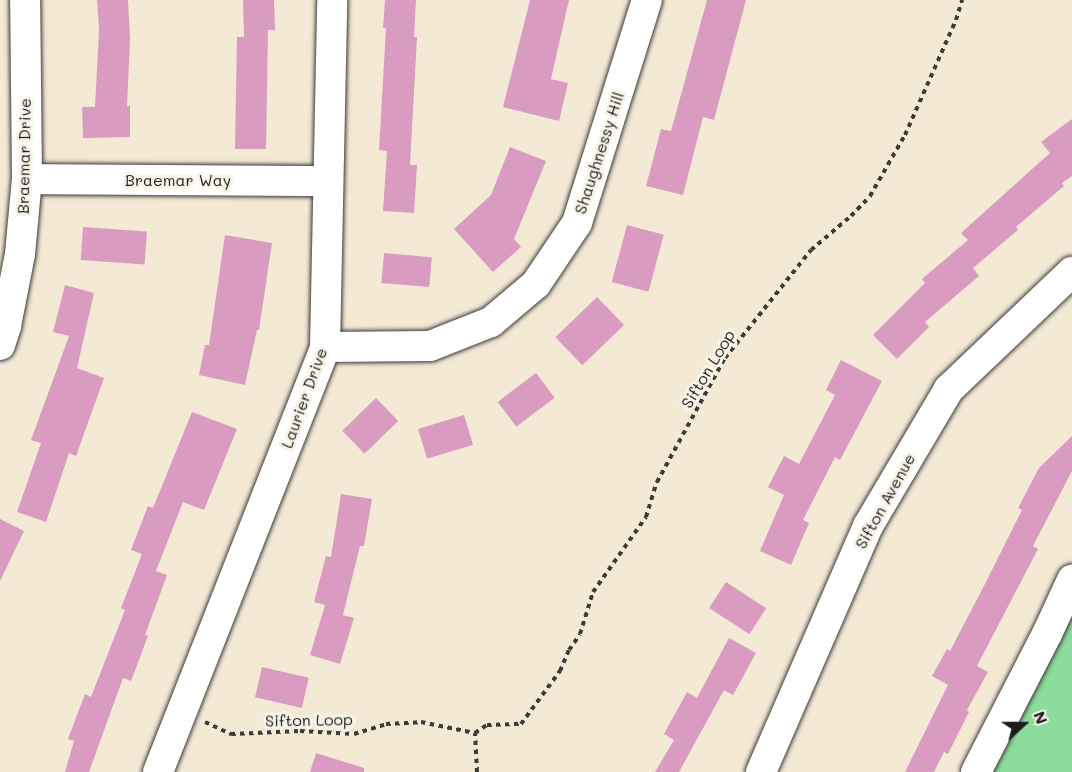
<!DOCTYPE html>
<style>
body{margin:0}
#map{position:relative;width:1072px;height:772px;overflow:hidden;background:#f4e9d5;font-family:Mali,sans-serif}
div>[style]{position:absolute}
.green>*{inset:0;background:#8cdd9d}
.building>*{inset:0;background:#da9bc0;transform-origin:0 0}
.path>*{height:4px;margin-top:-2px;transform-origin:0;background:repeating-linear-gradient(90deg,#3c3b38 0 4.5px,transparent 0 9px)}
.roads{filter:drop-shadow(0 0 2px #3c3b38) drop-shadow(0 0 2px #3c3b38)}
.minor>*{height:30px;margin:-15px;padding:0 15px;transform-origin:15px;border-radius:15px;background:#fff}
span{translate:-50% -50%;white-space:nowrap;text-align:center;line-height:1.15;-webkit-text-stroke:6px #f7f3e8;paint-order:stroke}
.street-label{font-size:16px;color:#1c1c1c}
.north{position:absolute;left:994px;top:694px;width:60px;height:60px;-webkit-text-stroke:4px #f7f3e8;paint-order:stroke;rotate:69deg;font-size:16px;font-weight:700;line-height:24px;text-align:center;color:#1c1c1c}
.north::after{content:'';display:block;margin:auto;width:21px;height:27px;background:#1c1c1c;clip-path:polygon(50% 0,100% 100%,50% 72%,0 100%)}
</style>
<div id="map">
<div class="green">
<div style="clip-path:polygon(1072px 596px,1072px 772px,980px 772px)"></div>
</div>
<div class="building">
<div style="clip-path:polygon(97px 0,128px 0,130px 39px,127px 106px,130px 106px,130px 137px,83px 138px,82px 107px,95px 107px,99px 30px)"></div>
<div style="clip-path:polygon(243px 0,274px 0,275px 30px,268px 30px,266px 149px,235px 149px,237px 37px,244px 37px)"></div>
<div style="clip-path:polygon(385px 0,416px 0,414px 37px,417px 37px,410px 165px,417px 165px,414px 213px,383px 211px,387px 151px,379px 150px,386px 28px,383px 28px)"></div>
<div style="clip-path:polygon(530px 0,569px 0,551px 79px,568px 83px,559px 121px,503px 107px)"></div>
<div style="clip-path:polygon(707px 0,746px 0,714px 120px,703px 117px,683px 195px,646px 186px,661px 129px,671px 131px)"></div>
<div style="clip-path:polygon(1072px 119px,1072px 176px,1062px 183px,1064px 186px,1016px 227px,1018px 230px,973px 268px,979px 276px,925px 322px,929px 327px,897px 359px,873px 335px,925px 283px,922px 279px,968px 240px,961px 233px,1050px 153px,1041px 142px)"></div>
<div style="clip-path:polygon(510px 147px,546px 161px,514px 239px,521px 247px,493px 272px,454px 229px,491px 195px)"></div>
<div style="left:627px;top:225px;width:38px;height:59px;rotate:15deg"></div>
<div style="left:83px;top:227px;width:64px;height:33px;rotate:4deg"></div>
<div style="clip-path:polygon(225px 235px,272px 243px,259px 330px,257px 330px,245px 385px,199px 375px,205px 345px,209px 345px)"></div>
<div style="left:384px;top:253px;width:48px;height:30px;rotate:5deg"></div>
<div style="clip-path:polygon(65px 285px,94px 293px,77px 368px,104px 378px,76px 456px,69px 453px,46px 522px,17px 512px,41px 443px,31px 440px,69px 336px,53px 332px)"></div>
<div style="left:597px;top:297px;width:39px;height:58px;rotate:46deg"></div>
<div style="clip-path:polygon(841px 360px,882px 381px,840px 460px,835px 457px,803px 520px,809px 523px,791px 565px,760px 551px,784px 495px,768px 487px,784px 456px,799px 464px,835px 395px,826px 390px)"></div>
<div style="left:536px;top:373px;width:31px;height:48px;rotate:53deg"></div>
<div style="left:376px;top:398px;width:32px;height:47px;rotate:46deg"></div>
<div style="clip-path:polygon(192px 412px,237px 429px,204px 510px,183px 502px,156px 571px,167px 575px,145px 635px,148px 636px,131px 681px,123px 678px,89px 772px,65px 772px,74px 741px,68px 739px,85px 694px,91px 697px,125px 610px,121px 608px,142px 554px,131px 550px,148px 506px,153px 508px)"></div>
<div style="left:464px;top:415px;width:31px;height:48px;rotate:73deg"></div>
<div style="clip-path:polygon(1072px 436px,1072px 471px,1033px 546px,1038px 549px,977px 666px,988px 672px,967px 710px,969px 712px,948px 754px,944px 752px,934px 772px,905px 772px,948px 685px,932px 676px,947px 649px,950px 651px,986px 582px,1022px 510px,1018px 508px,1039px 468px)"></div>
<div style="clip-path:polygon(341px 494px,372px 499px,364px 546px,360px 546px,343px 615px,354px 618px,340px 664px,310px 655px,325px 605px,314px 602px,326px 556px,331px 557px)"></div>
<div style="clip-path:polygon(0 519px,24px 531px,0 581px)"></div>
<div style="left:726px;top:582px;width:48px;height:31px;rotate:33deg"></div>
<div style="clip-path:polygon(729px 638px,756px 653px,733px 695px,724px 690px,679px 772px,655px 772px,674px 740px,664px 734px,687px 692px,697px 698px)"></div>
<div style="left:262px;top:667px;width:48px;height:31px;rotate:13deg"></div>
<div style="clip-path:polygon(316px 753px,364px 768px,364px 772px,310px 772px)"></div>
</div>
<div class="path">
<div style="left:205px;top:722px;width:29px;rotate:25deg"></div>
<div style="left:231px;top:734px;width:69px;rotate:-2.5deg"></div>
<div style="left:300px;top:731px;width:54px;rotate:3.2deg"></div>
<div style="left:354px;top:734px;width:34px;rotate:-17deg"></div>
<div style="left:386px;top:724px;width:35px;rotate:-3deg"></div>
<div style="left:421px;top:722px;width:55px;rotate:11.5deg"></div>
<div style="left:477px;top:772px;width:39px;rotate:-93deg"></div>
<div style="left:475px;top:733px;width:14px;rotate:-34deg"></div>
<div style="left:487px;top:725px;width:34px;rotate:-2deg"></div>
<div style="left:521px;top:724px;width:66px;rotate:-53.7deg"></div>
<div style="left:560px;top:671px;width:23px;rotate:-67deg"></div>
<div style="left:569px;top:650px;width:19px;rotate:-55deg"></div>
<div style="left:580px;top:634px;width:44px;rotate:-72.8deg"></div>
<div style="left:593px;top:592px;width:92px;rotate:-54.8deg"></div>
<div style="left:646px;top:517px;width:37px;rotate:-73deg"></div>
<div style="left:657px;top:482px;width:141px;rotate:-61.3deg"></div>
<div style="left:725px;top:358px;width:138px;rotate:-51.5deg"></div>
<div style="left:811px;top:250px;width:52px;rotate:-40.4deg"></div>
<div style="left:851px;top:216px;width:28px;rotate:-46deg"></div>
<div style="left:870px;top:196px;width:70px;rotate:-60.2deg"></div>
<div style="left:905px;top:135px;width:126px;rotate:-66.1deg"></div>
<div style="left:956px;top:20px;width:21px;rotate:-73deg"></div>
</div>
<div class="roads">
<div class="minor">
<div style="left:27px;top:179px;width:301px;rotate:0.4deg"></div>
<div style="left:0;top:345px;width:20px;rotate:-72deg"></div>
<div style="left:6px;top:326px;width:73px;rotate:-79deg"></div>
<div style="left:20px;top:254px;width:75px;rotate:-84.7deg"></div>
<div style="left:27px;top:179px;width:179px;rotate:-90.6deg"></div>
<div style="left:325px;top:347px;width:105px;rotate:-0.5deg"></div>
<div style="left:430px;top:346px;width:66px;rotate:-21.5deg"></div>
<div style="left:491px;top:322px;width:59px;rotate:-40.2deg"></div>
<div style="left:536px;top:284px;width:73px;rotate:-56.1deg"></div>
<div style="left:577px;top:223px;width:234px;rotate:-72.6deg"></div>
<div style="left:158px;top:772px;width:457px;rotate:-68.5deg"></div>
<div style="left:325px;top:347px;width:347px;rotate:-88.8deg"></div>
<div style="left:761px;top:772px;width:268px;rotate:-66.5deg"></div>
<div style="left:868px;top:526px;width:159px;rotate:-59.4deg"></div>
<div style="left:949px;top:389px;width:170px;rotate:-43.6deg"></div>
<div style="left:976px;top:772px;width:155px;rotate:-62.8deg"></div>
<div style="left:1047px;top:634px;width:60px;rotate:-65.2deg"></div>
</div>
</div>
<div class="street-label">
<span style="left:599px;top:153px;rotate:-72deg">Shaughnessy Hill</span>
<span style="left:24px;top:156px;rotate:-89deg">Braemar Drive</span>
<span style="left:178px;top:180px">Braemar Way</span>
<span style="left:708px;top:369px;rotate:-59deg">Sifton Loop</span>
<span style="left:304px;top:398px;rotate:-70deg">Laurier Drive</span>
<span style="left:885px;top:501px;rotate:-61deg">Sifton Avenue</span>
<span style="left:309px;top:720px;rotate:-1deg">Sifton Loop</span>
</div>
<div class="north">N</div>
</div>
